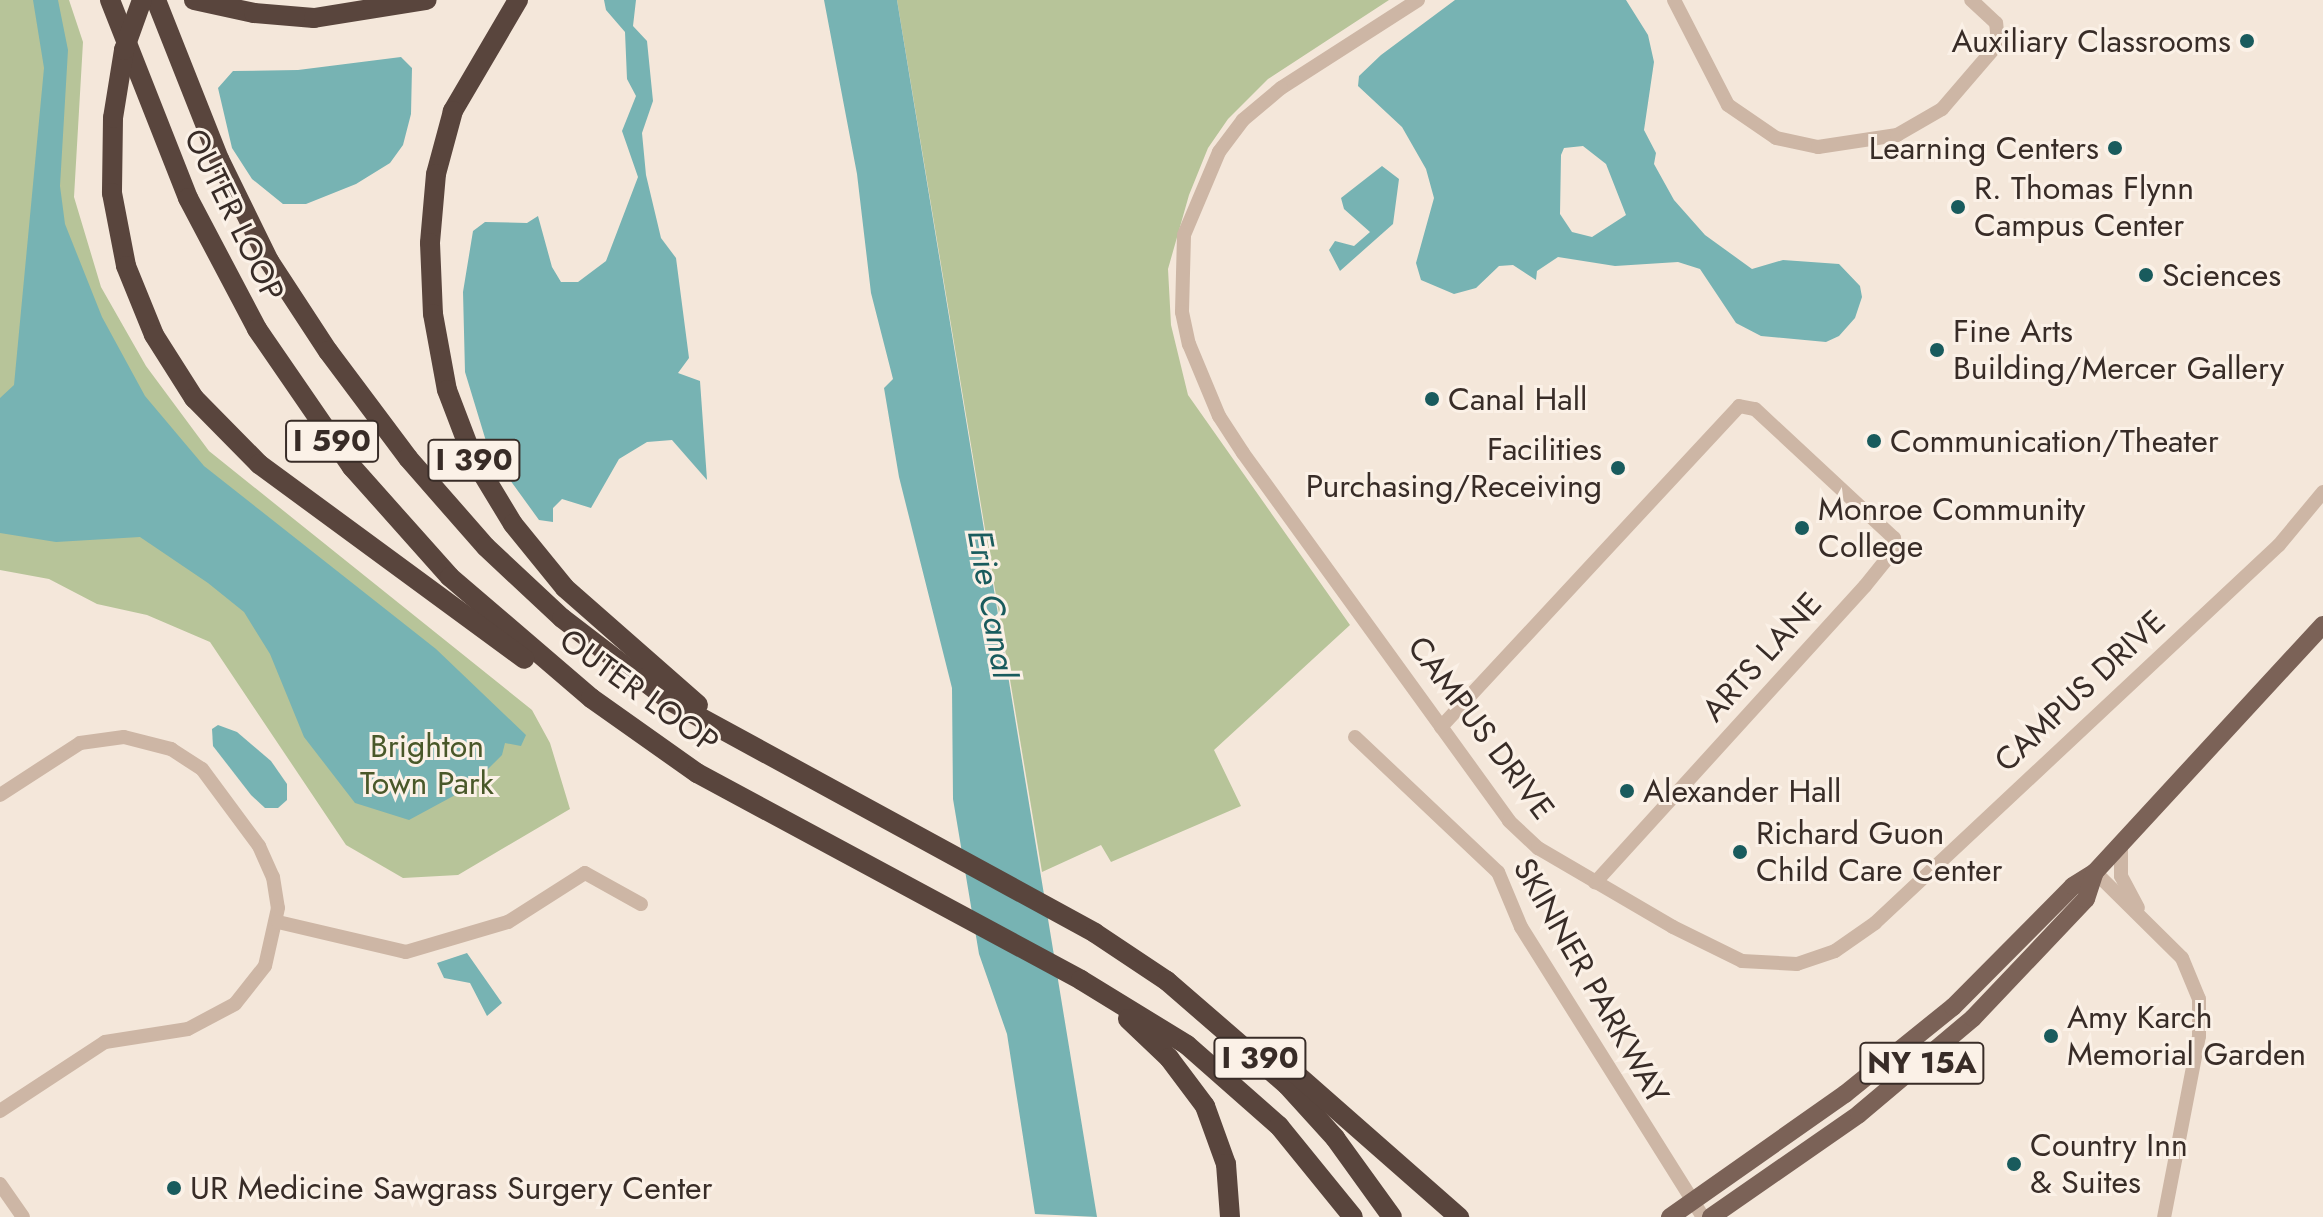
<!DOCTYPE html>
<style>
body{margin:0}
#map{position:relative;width:2323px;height:1217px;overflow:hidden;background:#f4e7da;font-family:Jost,sans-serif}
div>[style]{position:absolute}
.green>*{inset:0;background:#b7c499}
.water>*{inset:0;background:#77b3b3}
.minor>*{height:14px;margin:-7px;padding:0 7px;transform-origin:7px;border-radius:7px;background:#cdb6a5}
.major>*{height:18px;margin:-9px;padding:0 9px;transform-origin:9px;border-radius:9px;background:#7b6257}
.highway>*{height:20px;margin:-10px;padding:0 10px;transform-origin:10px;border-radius:10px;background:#59453d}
.highway-bridge>*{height:20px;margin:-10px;padding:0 10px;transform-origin:10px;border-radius:10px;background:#59453d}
.dots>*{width:22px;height:22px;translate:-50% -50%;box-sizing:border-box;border:4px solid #fbf1e7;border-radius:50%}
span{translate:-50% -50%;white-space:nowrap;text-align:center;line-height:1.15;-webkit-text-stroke:6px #fbf1e7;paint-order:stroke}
.shield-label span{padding:2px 6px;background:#fbf1e7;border:2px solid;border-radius:6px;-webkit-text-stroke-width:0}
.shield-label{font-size:30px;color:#382c27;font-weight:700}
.poi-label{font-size:32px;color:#382c27}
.right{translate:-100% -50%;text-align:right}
.left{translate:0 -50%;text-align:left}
.street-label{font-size:32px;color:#382c27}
.park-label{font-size:32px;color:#495829}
.water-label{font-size:34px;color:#195b5d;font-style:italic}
</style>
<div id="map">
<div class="green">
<div style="clip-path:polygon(0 0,69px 0,83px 42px,74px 197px,101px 287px,146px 366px,209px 451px,532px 710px,550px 743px,570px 809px,458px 875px,403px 878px,346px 845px,210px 642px,147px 615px,97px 604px,49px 579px,0 570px)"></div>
<div style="clip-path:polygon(897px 0,1389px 0,1268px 79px,1228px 119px,1208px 148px,1189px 195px,1168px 269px,1171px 325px,1188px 395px,1350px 625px,1214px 750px,1241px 806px,1111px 862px,1101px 845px,1042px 872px)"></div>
</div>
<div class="water">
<div style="clip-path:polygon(33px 0,58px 0,68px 50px,60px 186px,65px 224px,102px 317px,145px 396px,204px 466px,436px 649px,526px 735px,521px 746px,505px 743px,502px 755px,470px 787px,409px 820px,355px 803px,304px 737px,270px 654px,244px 612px,208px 583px,140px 537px,56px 542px,0 533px,0 398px,14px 385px,44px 68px)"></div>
<div style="clip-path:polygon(604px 0,636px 0,633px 26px,647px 41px,653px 101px,642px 133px,646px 175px,661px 238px,676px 258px,689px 358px,678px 373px,700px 381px,707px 480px,672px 440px,647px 442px,619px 459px,591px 508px,562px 499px,553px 508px,553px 522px,539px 520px,489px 451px,465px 372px,463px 292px,473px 231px,485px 222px,527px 223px,538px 216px,552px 267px,561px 282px,578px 282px,606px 261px,638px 177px,622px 131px,636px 96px,627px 79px,625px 32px,606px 10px)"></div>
<div style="clip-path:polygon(824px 0,897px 0,1097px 1217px,1035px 1214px,1007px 1034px,979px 954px,953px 799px,952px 688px,899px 477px,884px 388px,893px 379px,871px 293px,857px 174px)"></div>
<div style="clip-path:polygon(evenodd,1455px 0,1626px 0,1648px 35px,1654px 62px,1644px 130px,1656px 153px,1654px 164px,1674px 200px,1705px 235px,1752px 269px,1783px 260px,1839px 264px,1860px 286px,1862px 297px,1855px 318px,1839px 336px,1826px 342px,1761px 336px,1736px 323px,1700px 269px,1678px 262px,1615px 266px,1558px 257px,1537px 271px,1536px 280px,1513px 265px,1499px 266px,1476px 288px,1454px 294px,1421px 280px,1416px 263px,1434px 198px,1426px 169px,1402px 127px,1358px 86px,1359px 76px,1381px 55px,1455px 0,1583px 146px,1606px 164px,1626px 215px,1592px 237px,1572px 232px,1560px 214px,1561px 155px,1564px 148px,1583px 146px)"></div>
<div style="clip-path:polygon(401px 57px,412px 68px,411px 114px,403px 145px,390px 163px,356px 184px,306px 204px,283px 204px,252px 179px,232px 148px,218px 88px,233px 71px,298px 70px)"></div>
<div style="clip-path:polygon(1382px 166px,1399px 179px,1393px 224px,1340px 271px,1329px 250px,1335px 241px,1354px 246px,1370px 232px,1344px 209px,1341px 198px)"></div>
<div style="clip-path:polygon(218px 725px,237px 732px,271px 761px,287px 784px,287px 800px,278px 808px,265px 808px,251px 795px,213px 746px,212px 729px)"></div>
<div style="clip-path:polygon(467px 953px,502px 1003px,487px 1016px,470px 983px,444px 978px,437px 963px)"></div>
</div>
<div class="minor">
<div style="left:1418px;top:0;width:163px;rotate:147.3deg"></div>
<div style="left:1281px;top:88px;width:50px;rotate:139.9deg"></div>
<div style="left:1243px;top:120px;width:40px;rotate:127deg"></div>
<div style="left:1219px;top:152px;width:90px;rotate:112.9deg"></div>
<div style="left:1184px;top:235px;width:77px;rotate:91.5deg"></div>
<div style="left:1182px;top:312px;width:33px;rotate:78deg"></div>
<div style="left:1189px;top:344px;width:78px;rotate:67.4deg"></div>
<div style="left:1219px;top:416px;width:44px;rotate:57deg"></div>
<div style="left:1243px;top:453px;width:454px;rotate:54.1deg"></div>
<div style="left:1509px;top:821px;width:40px;rotate:43deg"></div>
<div style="left:1538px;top:848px;width:156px;rotate:30.3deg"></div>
<div style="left:1673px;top:927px;width:77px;rotate:26.2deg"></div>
<div style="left:1742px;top:961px;width:55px;rotate:3.1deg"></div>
<div style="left:1797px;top:964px;width:40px;rotate:-18.9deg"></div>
<div style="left:1835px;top:951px;width:49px;rotate:-35deg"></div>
<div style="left:1875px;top:923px;width:553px;rotate:-43.1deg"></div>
<div style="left:2279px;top:545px;width:69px;rotate:-50.3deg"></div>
<div style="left:1674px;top:0;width:118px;rotate:62.8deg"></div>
<div style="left:1728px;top:105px;width:58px;rotate:34.5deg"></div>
<div style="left:1776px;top:138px;width:43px;rotate:12.1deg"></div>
<div style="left:1818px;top:147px;width:80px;rotate:-8.6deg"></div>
<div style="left:1897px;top:135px;width:52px;rotate:-30deg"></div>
<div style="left:1942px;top:109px;width:86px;rotate:-49.3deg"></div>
<div style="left:1998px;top:44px;width:21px;rotate:-95deg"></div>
<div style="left:1996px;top:23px;width:34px;rotate:-137deg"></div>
<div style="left:1441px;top:727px;width:438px;rotate:-47.1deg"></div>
<div style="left:1739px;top:406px;width:16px;rotate:11deg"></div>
<div style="left:1755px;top:409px;width:190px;rotate:42.9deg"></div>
<div style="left:1894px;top:538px;width:12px;rotate:90deg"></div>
<div style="left:1894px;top:550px;width:46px;rotate:128.9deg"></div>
<div style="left:1865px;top:586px;width:401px;rotate:132.3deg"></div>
<div style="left:1355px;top:737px;width:197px;rotate:43.4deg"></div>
<div style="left:1498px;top:872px;width:60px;rotate:67.3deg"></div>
<div style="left:1521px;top:927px;width:342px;rotate:57.9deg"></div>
<div style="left:0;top:795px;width:95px;rotate:-33deg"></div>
<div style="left:80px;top:743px;width:44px;rotate:-7.8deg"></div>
<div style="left:124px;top:737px;width:49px;rotate:14.3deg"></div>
<div style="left:171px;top:749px;width:37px;rotate:33deg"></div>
<div style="left:202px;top:769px;width:96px;rotate:53.5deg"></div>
<div style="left:259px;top:846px;width:34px;rotate:66deg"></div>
<div style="left:273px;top:877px;width:31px;rotate:81deg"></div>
<div style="left:278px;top:908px;width:59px;rotate:102.6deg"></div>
<div style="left:265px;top:966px;width:48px;rotate:128.3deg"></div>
<div style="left:235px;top:1004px;width:53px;rotate:152deg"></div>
<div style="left:188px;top:1029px;width:84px;rotate:171.1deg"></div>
<div style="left:105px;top:1042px;width:126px;rotate:146.7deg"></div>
<div style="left:2121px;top:843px;width:33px;rotate:90deg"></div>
<div style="left:2121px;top:876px;width:36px;rotate:62deg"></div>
<div style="left:2095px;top:872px;width:122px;rotate:44.7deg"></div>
<div style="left:2182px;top:958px;width:44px;rotate:67.5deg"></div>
<div style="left:2199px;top:999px;width:37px;rotate:90deg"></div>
<div style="left:2199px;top:1036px;width:184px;rotate:100.9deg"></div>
<div style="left:278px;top:922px;width:131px;rotate:13.2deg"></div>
<div style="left:406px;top:952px;width:106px;rotate:-16.4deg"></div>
<div style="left:508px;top:922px;width:91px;rotate:-32.5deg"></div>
<div style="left:585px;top:873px;width:64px;rotate:29deg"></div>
<div style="left:0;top:1184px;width:40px;rotate:55.1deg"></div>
</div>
<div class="major">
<div style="left:1670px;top:1217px;width:214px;rotate:-35.1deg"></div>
<div style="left:1845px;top:1094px;width:139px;rotate:-38.9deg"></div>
<div style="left:1953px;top:1007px;width:170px;rotate:-45.2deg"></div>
<div style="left:2073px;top:886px;width:26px;rotate:-32deg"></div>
<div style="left:2095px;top:872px;width:336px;rotate:-47.3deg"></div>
<div style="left:1711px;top:1217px;width:180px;rotate:-34.8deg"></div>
<div style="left:1859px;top:1114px;width:149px;rotate:-40.1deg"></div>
<div style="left:1973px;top:1018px;width:164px;rotate:-46.5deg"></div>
<div style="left:2086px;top:899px;width:28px;rotate:-72deg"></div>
</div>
<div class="highway">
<div style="left:110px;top:0;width:213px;rotate:68.5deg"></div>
<div style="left:188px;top:198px;width:148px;rotate:62.2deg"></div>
<div style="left:257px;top:329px;width:168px;rotate:55.5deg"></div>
<div style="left:352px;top:467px;width:147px;rotate:48.3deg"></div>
<div style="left:450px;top:577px;width:186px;rotate:40.6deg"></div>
<div style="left:591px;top:698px;width:130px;rotate:35.3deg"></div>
<div style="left:697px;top:773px;width:436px;rotate:28.3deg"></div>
<div style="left:1081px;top:980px;width:124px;rotate:31.5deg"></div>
<div style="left:1187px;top:1045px;width:123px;rotate:41.4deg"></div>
<div style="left:1279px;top:1126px;width:117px;rotate:50.9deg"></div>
<div style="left:156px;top:0;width:171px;rotate:68.4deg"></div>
<div style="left:219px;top:159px;width:114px;rotate:63.9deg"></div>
<div style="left:269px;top:261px;width:108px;rotate:56.8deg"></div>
<div style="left:328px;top:351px;width:134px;rotate:53.2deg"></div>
<div style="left:408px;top:458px;width:118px;rotate:48.8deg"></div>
<div style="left:486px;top:547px;width:104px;rotate:43.1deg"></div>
<div style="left:562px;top:618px;width:136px;rotate:37.5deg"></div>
<div style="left:670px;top:701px;width:484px;rotate:28.6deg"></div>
<div style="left:1095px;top:933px;width:87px;rotate:33.7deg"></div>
<div style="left:1167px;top:981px;width:159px;rotate:40.9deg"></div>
<div style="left:1287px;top:1085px;width:72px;rotate:47.8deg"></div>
<div style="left:1335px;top:1138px;width:97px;rotate:54.2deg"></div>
<div style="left:194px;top:0;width:61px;rotate:12.2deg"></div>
<div style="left:254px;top:13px;width:60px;rotate:4.8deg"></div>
<div style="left:314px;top:18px;width:114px;rotate:-9.1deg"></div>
<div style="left:518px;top:0;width:129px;rotate:120.4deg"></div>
<div style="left:453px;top:111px;width:65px;rotate:105.1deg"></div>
<div style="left:436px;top:174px;width:69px;rotate:95deg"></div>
<div style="left:430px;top:243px;width:71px;rotate:87.6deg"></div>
<div style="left:433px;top:314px;width:77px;rotate:79.6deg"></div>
<div style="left:447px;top:390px;width:73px;rotate:69.1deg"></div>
<div style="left:473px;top:458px;width:77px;rotate:58.8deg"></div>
<div style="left:513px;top:524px;width:82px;rotate:50.9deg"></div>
<div style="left:565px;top:588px;width:177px;rotate:41.3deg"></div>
<div style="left:113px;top:118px;width:75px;rotate:90.8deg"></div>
<div style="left:112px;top:193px;width:74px;rotate:79.1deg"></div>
<div style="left:126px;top:266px;width:74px;rotate:67.9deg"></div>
<div style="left:154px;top:335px;width:75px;rotate:57.6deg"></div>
<div style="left:194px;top:398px;width:93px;rotate:45.4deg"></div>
<div style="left:259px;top:464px;width:329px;rotate:36.3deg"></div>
<div style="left:1128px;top:1019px;width:57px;rotate:43.6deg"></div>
<div style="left:1169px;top:1058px;width:60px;rotate:53.1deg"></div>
<div style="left:1205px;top:1106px;width:62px;rotate:70.1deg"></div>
<div style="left:1226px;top:1164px;width:53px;rotate:85.7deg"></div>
<div style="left:1279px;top:1059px;width:240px;rotate:41.3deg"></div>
</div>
<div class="highway-bridge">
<div style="left:113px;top:118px;width:69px;rotate:-80.8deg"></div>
<div style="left:124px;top:50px;width:53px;rotate:-70.2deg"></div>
</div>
<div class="dots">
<div style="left:2247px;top:41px;background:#195b5d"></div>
<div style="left:2115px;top:148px;background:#195b5d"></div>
<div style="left:1958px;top:207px;background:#195b5d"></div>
<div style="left:2146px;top:275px;background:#195b5d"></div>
<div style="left:1937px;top:350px;background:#195b5d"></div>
<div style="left:1432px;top:399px;background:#195b5d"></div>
<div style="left:1874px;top:441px;background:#195b5d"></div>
<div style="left:1618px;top:468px;background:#195b5d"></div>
<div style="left:1802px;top:528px;background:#195b5d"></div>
<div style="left:1627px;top:791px;background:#195b5d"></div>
<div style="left:1740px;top:852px;background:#195b5d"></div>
<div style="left:2051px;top:1036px;background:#195b5d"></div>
<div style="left:2014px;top:1164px;background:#195b5d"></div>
<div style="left:174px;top:1188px;background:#195b5d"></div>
</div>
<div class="shield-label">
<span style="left:332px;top:441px">I 590</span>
<span style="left:474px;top:460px">I 390</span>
<span style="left:1260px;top:1058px">I 390</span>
<span style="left:1922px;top:1063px">NY 15A</span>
</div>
<div class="poi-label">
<span class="right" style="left:2231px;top:41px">Auxiliary Classrooms</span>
<span class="right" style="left:2099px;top:148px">Learning Centers</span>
<span class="left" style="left:1974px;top:207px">R. Thomas Flynn<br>Campus Center</span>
<span class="left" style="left:2162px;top:275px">Sciences</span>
<span class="left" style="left:1953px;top:350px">Fine Arts<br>Building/Mercer Gallery</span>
<span class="left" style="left:1448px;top:399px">Canal Hall</span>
<span class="left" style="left:1890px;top:441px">Communication/Theater</span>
<span class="right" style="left:1602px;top:468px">Facilities<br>Purchasing/Receiving</span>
<span class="left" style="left:1818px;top:528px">Monroe Community<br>College</span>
<span class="left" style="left:1643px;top:791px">Alexander Hall</span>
<span class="left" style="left:1756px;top:852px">Richard Guon<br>Child Care Center</span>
<span class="left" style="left:2067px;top:1036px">Amy Karch<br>Memorial Garden</span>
<span class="left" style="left:2030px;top:1164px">Country Inn<br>&amp; Suites</span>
<span class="left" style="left:190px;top:1188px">UR Medicine Sawgrass Surgery Center</span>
</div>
<div class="street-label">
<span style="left:234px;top:215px;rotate:64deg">OUTER LOOP</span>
<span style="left:1762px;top:657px;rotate:-48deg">ARTS LANE</span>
<span style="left:639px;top:691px;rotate:36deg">OUTER LOOP</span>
<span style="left:2080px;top:691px;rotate:-43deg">CAMPUS DRIVE</span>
<span style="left:1481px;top:728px;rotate:53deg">CAMPUS DRIVE</span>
<span style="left:1591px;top:981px;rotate:60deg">SKINNER PARKWAY</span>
</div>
<div class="park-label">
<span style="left:427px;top:765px">Brighton<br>Town Park</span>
</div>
<div class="water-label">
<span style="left:992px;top:604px;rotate:80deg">Erie Canal</span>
</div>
</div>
